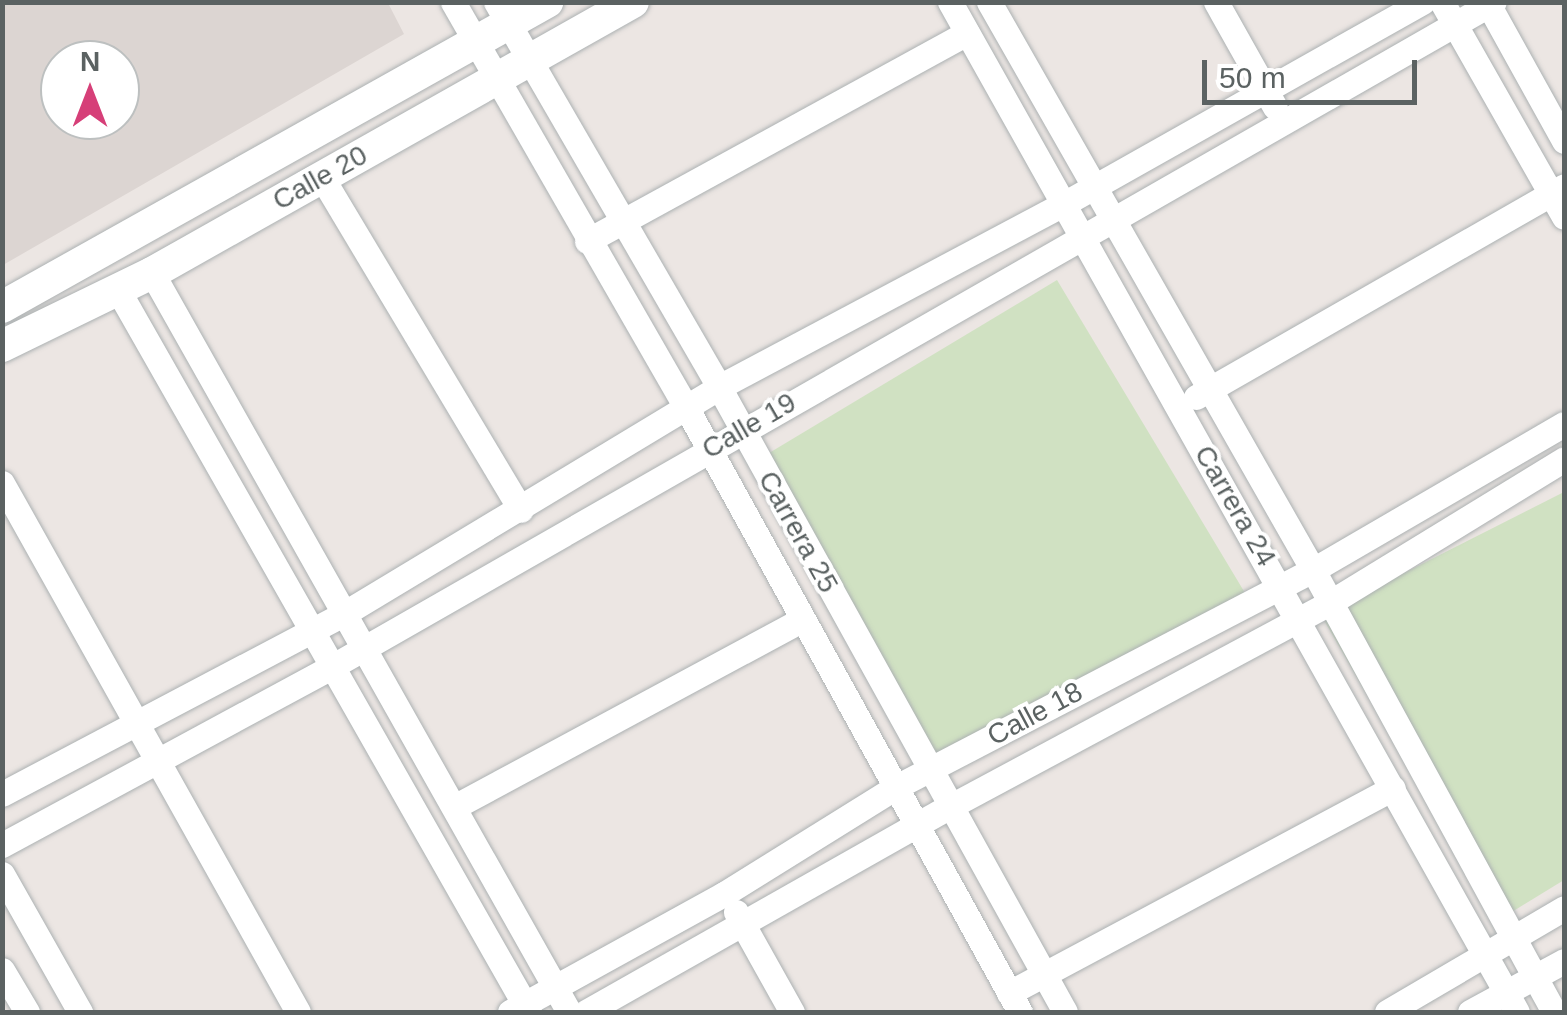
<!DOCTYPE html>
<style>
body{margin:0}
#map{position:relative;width:1567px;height:1015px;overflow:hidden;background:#ece6e3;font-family:Arial,sans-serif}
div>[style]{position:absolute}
.education>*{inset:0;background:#dcd5d2}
.green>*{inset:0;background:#d0e1c2;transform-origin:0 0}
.roads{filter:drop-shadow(0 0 2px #acb1b2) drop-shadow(0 0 2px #acb1b2)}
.minor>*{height:25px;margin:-12.5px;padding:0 12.5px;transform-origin:12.5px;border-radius:12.5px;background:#fff}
.tertiary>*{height:32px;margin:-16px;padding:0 16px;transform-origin:16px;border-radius:16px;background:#fff}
span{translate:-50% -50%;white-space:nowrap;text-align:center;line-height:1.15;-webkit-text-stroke:8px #fff;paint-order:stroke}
.street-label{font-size:28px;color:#5b6262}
.frame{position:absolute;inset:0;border:5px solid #5b6262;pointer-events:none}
.north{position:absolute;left:40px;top:40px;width:100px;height:100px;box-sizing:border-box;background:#fff;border:2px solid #bdc0c0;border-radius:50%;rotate:0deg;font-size:28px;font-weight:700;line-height:40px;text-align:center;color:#5b6262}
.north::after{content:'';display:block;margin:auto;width:35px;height:45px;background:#d63f78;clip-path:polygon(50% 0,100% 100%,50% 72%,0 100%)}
.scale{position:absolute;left:1202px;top:60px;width:215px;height:45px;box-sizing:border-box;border:5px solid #5b6262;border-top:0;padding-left:12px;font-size:30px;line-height:35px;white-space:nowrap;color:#5b6262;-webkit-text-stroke:8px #fff;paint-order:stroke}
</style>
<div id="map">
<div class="education">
<div style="clip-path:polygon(evenodd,3px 2px,388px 3px,404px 34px,3px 265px,3px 2px,60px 60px,120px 60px,120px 120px,60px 120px,60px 60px)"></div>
</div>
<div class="green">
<div style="left:1057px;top:280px;width:368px;height:350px;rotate:59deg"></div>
<div style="clip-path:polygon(1564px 492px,1564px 880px,1497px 921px,1321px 615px)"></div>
</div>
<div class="roads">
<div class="minor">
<div style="left:453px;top:2px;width:467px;rotate:60.1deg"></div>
<div style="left:686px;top:407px;width:691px;rotate:61.1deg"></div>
<div style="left:496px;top:2px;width:445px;rotate:59.9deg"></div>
<div style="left:719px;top:387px;width:714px;rotate:61.03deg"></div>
<div style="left:950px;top:2px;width:1158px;rotate:60.69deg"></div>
<div style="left:989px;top:2px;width:654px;rotate:60.3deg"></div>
<div style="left:1313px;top:570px;width:503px;rotate:61.4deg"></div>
<div style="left:1216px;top:2px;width:120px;rotate:60.7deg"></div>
<div style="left:1442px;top:2px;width:247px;rotate:60.4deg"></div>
<div style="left:1487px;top:2px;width:159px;rotate:61deg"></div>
<div style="left:321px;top:176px;width:389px;rotate:59.1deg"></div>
<div style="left:587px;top:241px;width:433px;rotate:-28.7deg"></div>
<div style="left:152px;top:273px;width:849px;rotate:60.57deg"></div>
<div style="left:118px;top:290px;width:831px;rotate:60.35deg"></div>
<div style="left:1196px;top:397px;width:424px;rotate:-29.8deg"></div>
<div style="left:2px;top:483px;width:606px;rotate:60.77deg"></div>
<div style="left:2px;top:794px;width:388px;rotate:-27.8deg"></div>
<div style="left:345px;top:613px;width:437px;rotate:-31.1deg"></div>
<div style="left:719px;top:387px;width:388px;rotate:-28deg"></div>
<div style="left:1062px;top:205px;width:414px;rotate:-29.4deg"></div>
<div style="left:454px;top:807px;width:396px;rotate:-28.3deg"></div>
<div style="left:2px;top:845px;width:376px;rotate:-28.4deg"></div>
<div style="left:333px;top:666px;width:1337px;rotate:-29.77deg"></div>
<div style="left:2px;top:874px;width:159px;rotate:60.5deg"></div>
<div style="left:736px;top:912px;width:115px;rotate:60.8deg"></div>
<div style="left:2px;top:970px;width:49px;rotate:59.2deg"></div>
<div style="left:1009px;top:993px;width:435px;rotate:-28.1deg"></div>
<div style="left:510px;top:1012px;width:244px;rotate:-28.9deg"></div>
<div style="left:724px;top:894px;width:203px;rotate:-31.9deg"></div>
<div style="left:896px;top:787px;width:470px;rotate:-27.5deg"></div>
<div style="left:1313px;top:570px;width:290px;rotate:-30.2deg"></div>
<div style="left:586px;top:1012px;width:417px;rotate:-29.5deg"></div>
<div style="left:949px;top:807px;width:434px;rotate:-28.2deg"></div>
<div style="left:1331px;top:602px;width:273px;rotate:-31.5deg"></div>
<div style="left:1387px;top:1012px;width:205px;rotate:-30.4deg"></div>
<div style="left:1470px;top:1012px;width:107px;rotate:-28.5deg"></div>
</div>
<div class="tertiary">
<div style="left:2px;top:307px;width:625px;rotate:-29.23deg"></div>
<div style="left:2px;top:346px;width:167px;rotate:-26deg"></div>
<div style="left:152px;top:273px;width:552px;rotate:-29.4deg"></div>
</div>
</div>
<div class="street-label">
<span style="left:320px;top:178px;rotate:-29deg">Calle 20</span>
<span style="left:749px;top:426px;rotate:-30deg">Calle 19</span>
<span style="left:1235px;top:506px;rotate:60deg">Carrera 24</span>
<span style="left:798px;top:532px;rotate:61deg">Carrera 25</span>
<span style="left:1035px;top:714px;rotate:-28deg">Calle 18</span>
</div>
<div class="frame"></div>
<div class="north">N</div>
<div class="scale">50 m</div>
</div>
